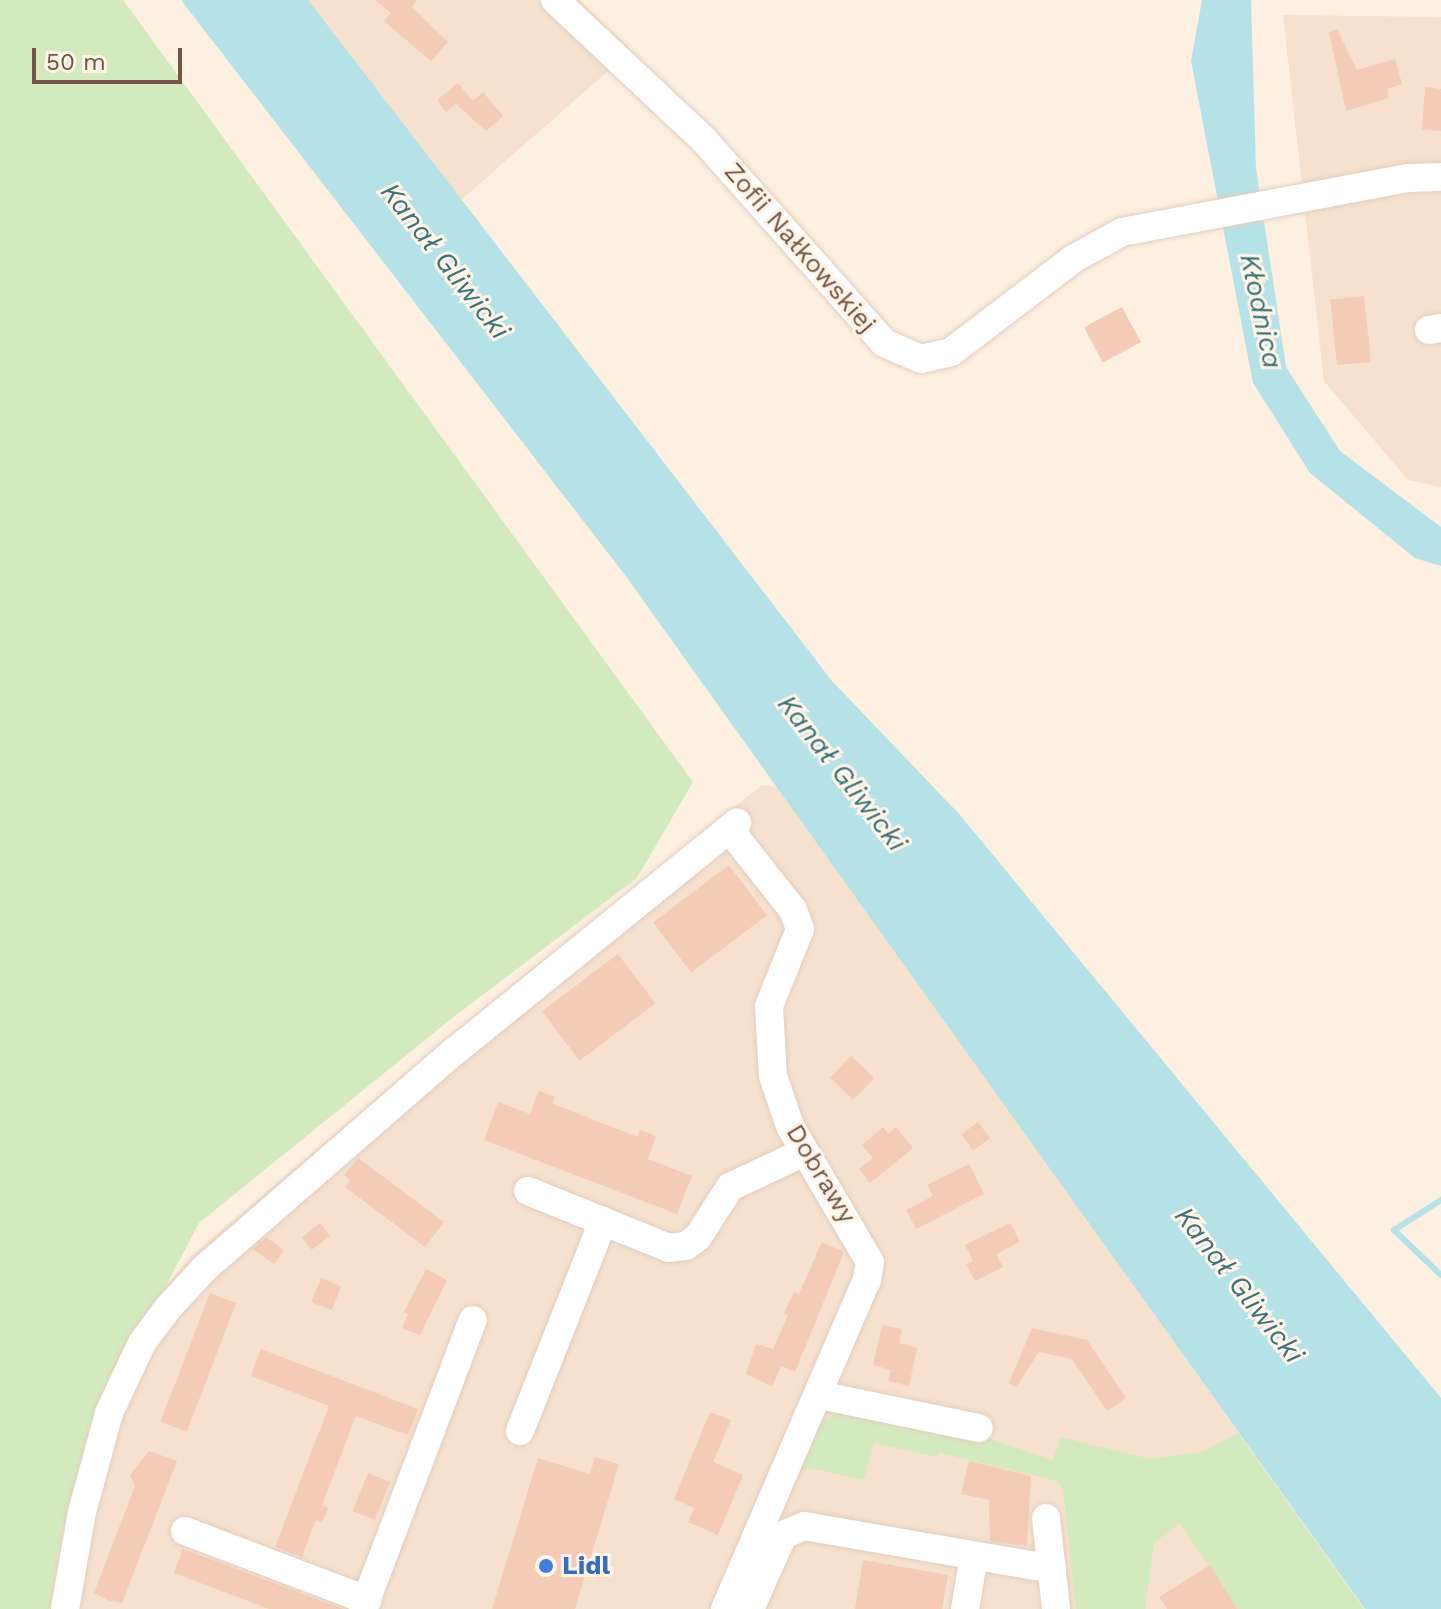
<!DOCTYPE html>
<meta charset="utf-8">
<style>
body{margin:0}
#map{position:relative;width:1441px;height:1609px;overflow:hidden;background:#fdf0e0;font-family:"Work Sans",sans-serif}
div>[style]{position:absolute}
.residential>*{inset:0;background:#f5e1ce}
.green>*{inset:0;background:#d3eabe}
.water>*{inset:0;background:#b4e2e6}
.stream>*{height:6px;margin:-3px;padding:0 3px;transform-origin:3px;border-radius:3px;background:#b4e2e6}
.building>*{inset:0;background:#f3cbb7;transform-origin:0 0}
.roads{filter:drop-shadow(0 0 2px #e3cdbf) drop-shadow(0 0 2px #e3cdbf)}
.minor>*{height:28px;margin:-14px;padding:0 14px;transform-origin:14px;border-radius:14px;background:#fff}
.dots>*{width:22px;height:22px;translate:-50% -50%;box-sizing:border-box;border:4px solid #fff4e7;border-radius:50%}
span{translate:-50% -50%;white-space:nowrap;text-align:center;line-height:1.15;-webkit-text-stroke:6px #fff4e7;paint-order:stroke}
.street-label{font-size:26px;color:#745447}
.shop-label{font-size:26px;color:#366cbe;font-weight:700}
.left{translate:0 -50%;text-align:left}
.water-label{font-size:28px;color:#3a737a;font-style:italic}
.scale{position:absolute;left:32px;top:48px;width:150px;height:36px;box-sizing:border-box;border:4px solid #745447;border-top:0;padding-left:10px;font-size:24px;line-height:28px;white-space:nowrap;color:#745447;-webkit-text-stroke:6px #fff4e7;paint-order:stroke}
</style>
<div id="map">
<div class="residential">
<div style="clip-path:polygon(307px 0,579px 0,631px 51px,461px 200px)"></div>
<div style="clip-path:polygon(1283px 15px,1441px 17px,1441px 487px,1408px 480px,1324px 381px)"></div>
<div style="clip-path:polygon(762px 785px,778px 787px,1364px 1609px,45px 1609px,63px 1508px,126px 1336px,189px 1258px,447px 1038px)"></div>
</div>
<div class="green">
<div style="clip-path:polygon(0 0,123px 0,693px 782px,637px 878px,456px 1015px,199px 1223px,91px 1429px,63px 1528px,49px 1609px,0 1609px)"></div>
<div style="clip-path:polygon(837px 1414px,989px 1439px,1053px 1460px,1060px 1437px,1150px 1459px,1202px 1452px,1238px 1433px,1364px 1609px,1237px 1609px,1180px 1523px,1154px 1543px,1145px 1609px,1076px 1609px,1063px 1490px,1057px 1481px,940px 1453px,936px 1457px,874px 1443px,864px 1480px,810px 1468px,798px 1472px,821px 1421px)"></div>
</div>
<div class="water">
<div style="clip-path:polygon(181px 0,308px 0,832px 681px,960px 815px,1441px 1398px,1441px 1609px,1365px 1609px,625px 575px)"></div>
<div style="clip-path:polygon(1202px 0,1251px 0,1256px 168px,1286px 367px,1340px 451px,1441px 527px,1441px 566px,1415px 558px,1310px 473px,1253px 383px,1191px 61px)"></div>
</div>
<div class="stream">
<div style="left:1441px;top:1200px;width:56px;rotate:147.4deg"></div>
<div style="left:1394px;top:1230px;width:65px;rotate:43.8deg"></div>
</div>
<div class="building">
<div style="clip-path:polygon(375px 0,417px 0,412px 7px,448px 42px,431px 61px,384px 21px,391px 13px)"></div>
<div style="clip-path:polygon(1337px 29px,1357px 70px,1395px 59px,1402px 84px,1387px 89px,1389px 98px,1346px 111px,1329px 32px)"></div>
<div style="clip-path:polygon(458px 83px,473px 101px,483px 92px,503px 116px,486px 131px,456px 104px,446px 112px,437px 100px)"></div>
<div style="clip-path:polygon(1425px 87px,1441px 89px,1441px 131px,1422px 129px)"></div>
<div style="left:1364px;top:296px;width:66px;height:34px;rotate:84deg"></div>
<div style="left:1122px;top:307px;width:40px;height:43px;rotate:62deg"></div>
<div style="left:729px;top:865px;width:63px;height:95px;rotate:53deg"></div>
<div style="left:618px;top:954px;width:62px;height:95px;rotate:53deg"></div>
<div style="left:851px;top:1056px;width:32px;height:30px;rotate:44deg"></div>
<div style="clip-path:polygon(539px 1091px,555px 1097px,553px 1104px,638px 1137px,640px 1130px,656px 1136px,648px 1159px,692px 1176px,677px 1214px,484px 1140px,498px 1102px,530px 1114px)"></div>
<div style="left:978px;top:1122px;width:20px;height:21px;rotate:53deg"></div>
<div style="clip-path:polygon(883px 1127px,888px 1134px,896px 1127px,913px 1148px,870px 1183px,859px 1169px,873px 1158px,862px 1145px)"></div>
<div style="clip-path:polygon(358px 1158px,444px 1222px,425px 1247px,345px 1187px,350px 1180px,344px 1175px)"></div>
<div style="clip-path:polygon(969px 1164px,984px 1194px,916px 1229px,906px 1210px,933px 1196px,927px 1185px)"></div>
<div style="left:320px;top:1223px;width:16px;height:23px;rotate:52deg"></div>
<div style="clip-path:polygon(1010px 1223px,1020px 1242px,996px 1254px,1003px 1267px,975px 1281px,966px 1264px,973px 1261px,965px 1245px)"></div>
<div style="clip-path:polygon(266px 1237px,284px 1250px,274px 1264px,253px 1249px)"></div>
<div style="clip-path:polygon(822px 1242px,844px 1252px,795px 1372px,781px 1366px,772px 1386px,746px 1374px,756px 1344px,773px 1349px,788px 1315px,784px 1313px,794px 1292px,799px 1294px)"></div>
<div style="clip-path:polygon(426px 1269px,447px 1280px,420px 1335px,402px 1328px,408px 1314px,404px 1312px)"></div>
<div style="left:321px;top:1278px;width:22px;height:26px;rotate:22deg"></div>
<div style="left:210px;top:1293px;width:28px;height:138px;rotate:21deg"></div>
<div style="clip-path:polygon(882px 1325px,902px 1329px,899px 1343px,917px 1348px,909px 1386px,888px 1381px,891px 1370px,873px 1365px)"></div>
<div style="clip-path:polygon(1032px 1328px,1087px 1340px,1126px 1398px,1107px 1411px,1072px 1359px,1039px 1352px,1016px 1387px,1009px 1383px)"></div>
<div style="clip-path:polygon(261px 1349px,418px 1409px,408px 1435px,356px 1416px,322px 1505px,328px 1508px,322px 1522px,316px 1520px,302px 1557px,275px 1547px,329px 1406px,251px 1376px)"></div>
<div style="clip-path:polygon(710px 1412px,731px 1420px,713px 1462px,743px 1475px,718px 1535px,688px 1522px,694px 1508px,674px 1499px)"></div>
<div style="clip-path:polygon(149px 1451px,177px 1461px,122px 1603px,109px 1601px,94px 1593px,135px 1486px,130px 1475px)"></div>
<div style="clip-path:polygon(595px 1457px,619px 1464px,575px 1609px,492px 1609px,538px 1458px,590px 1474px)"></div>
<div style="clip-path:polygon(969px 1461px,1031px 1476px,1027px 1546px,990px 1541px,989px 1500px,961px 1494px)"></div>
<div style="left:368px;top:1473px;width:24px;height:41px;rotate:22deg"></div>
<div style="clip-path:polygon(183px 1549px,343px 1609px,269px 1609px,174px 1573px)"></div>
<div style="clip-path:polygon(863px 1560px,948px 1575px,942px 1609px,855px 1609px)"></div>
<div style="clip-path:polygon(1210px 1565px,1237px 1609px,1167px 1609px,1159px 1597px)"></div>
</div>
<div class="roads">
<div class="minor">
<div style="left:555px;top:0;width:204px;rotate:43.2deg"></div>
<div style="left:704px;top:140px;width:271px;rotate:48.4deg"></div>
<div style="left:884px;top:343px;width:40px;rotate:23.4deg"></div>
<div style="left:921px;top:359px;width:31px;rotate:-13deg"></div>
<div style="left:951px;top:352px;width:153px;rotate:-37.3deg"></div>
<div style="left:1073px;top:259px;width:56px;rotate:-28.9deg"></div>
<div style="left:1122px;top:232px;width:292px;rotate:-10.7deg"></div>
<div style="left:1409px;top:178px;width:32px;rotate:-2deg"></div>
<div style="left:1429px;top:330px;width:12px;rotate:-9deg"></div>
<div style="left:528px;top:1191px;width:152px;rotate:22deg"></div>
<div style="left:669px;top:1248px;width:17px;rotate:-7deg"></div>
<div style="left:686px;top:1246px;width:15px;rotate:-37deg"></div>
<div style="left:698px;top:1237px;width:59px;rotate:-57.4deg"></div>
<div style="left:730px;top:1187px;width:82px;rotate:-25.3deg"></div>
<div style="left:819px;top:1395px;width:163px;rotate:11.7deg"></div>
<div style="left:520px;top:1431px;width:226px;rotate:-68.4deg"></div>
<div style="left:1046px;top:1518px;width:92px;rotate:83.7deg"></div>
<div style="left:185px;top:1531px;width:195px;rotate:20.8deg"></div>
<div style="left:65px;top:1609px;width:98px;rotate:-80.1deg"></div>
<div style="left:82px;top:1512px;width:103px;rotate:-74.7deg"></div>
<div style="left:109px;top:1413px;width:77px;rotate:-64.8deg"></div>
<div style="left:142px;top:1343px;width:44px;rotate:-53.4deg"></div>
<div style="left:168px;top:1308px;width:54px;rotate:-47.2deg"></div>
<div style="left:205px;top:1268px;width:331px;rotate:-41deg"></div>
<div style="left:455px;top:1051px;width:363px;rotate:-39deg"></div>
<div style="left:363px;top:1609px;width:309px;rotate:-69.2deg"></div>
<div style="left:725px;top:1609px;width:358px;rotate:-66.7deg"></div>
<div style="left:867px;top:1280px;width:18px;rotate:-81deg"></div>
<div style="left:870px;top:1262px;width:158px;rotate:-120.5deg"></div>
<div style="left:790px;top:1126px;width:53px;rotate:-108.8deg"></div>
<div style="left:773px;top:1076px;width:70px;rotate:-93.3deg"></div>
<div style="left:769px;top:1006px;width:83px;rotate:-68.1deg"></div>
<div style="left:800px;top:929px;width:20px;rotate:-110deg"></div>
<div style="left:793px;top:910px;width:103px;rotate:-128.3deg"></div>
<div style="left:750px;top:1609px;width:81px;rotate:-66deg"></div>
<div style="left:783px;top:1535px;width:23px;rotate:-23deg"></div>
<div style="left:804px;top:1526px;width:252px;rotate:9.8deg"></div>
<div style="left:965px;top:1609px;width:54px;rotate:-80.4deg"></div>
</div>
</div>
<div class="dots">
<div style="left:546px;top:1566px;background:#3f7fe0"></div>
</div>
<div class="street-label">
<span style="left:800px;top:248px;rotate:49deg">Zofii Nałkowskiej</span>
<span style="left:821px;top:1174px;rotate:59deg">Dobrawy</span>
</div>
<div class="shop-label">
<span class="left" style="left:562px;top:1566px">Lidl</span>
</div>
<div class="water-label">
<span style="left:445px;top:261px;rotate:52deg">Kanał Gliwicki</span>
<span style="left:1261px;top:311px;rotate:78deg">Kłodnica</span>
<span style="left:842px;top:773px;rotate:52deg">Kanał Gliwicki</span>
<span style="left:1239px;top:1285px;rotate:52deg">Kanał Gliwicki</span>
</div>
<div class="scale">50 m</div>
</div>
